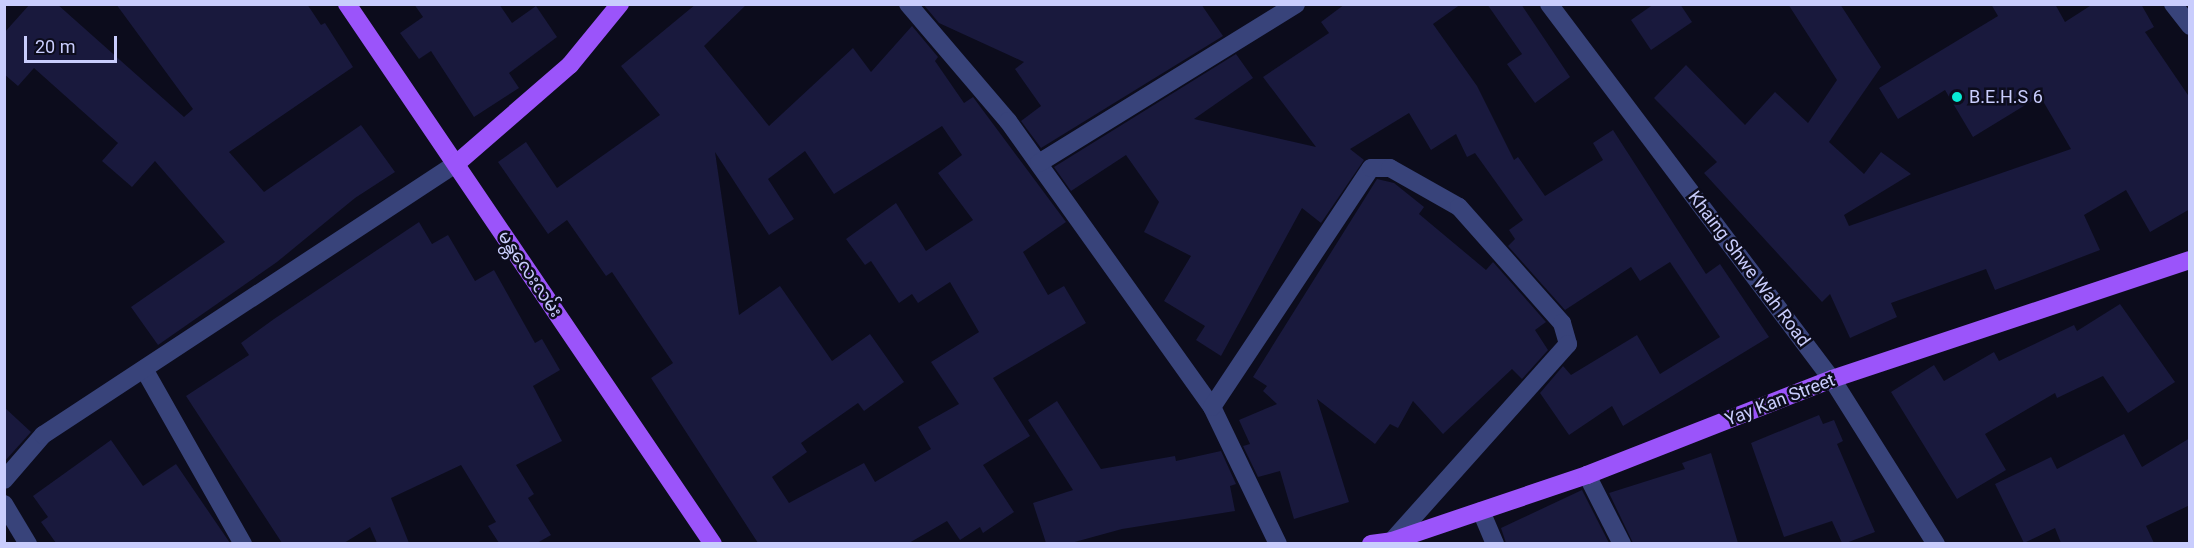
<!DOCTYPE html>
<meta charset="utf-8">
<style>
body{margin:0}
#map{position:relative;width:2194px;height:548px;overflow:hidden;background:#0c0c1c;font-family:Roboto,"Noto Sans Myanmar",sans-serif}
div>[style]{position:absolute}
.building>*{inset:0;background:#19193d}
.minor>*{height:18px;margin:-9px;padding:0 9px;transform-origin:9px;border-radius:9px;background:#38437a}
.major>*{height:18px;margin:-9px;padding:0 9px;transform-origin:9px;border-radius:9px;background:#9b54fa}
.dots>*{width:16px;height:16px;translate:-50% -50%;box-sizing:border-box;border:3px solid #0c0c1c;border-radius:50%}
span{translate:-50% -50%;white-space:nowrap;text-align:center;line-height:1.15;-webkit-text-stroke:5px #0c0c1c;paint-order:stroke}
.poi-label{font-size:18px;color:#c9cdfd}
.left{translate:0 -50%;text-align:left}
.street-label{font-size:18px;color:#c9cdfd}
.frame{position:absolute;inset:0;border:6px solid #c9cdfd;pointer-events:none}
.scale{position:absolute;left:24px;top:36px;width:93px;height:27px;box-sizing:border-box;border:3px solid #c9cdfd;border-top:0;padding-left:8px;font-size:18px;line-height:21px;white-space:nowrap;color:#c9cdfd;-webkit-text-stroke:4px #0c0c1c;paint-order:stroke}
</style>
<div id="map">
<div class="building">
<div style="clip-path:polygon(30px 4px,57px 4px,184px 117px,193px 109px,116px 4px,307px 4px,321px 25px,325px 23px,353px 67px,229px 152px,264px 192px,361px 125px,395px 172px,355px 198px,277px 262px,158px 345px,131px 307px,225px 242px,155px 161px,132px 187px,102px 161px,118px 143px,34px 68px,18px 86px,4px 74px,4px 33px)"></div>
<div style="clip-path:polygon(414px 4px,499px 4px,512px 23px,536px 6px,557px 37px,509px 73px,519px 88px,474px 117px,431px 51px,419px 59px,400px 33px,423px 17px)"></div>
<div style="clip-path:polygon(evenodd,696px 4px,747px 4px,704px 46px,769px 126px,853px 48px,871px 72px,912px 26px,938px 57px,935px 61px,964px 103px,973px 97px,1066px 222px,1023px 252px,1048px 295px,1064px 286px,1086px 323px,993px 378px,1030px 436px,983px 465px,1014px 512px,983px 533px,980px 527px,960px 540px,947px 521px,909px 543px,758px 543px,651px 378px,673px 363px,612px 272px,606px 276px,567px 220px,548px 234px,498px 162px,526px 142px,557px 188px,660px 115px,621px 66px,696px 4px,942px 126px,962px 155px,938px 173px,973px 220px,926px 251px,896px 203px,846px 239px,865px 265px,871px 261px,899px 303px,912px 294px,918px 303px,950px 282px,979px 332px,931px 362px,959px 404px,918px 427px,931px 449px,875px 482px,864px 463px,789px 503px,772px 477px,807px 452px,801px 443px,858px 403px,864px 411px,904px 382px,870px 334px,832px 361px,780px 286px,739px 315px,715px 152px,769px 235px,794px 219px,768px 179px,805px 151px,834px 194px,942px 126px)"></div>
<div style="clip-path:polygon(923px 4px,1201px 4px,1223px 36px,1041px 148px,1021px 121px,1041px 106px,1015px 69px,1024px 62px,939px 23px)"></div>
<div style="clip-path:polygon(1345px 4px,1461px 4px,1433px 24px,1477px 86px,1514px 160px,1518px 157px,1545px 196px,1603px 160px,1593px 143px,1613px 130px,1706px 274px,1720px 264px,1769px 337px,1623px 426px,1612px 406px,1569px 435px,1540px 393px,1563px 366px,1571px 375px,1637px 335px,1660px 374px,1720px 337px,1670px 262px,1640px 281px,1631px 267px,1565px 310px,1508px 246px,1515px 239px,1509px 230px,1523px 220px,1475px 153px,1467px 157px,1456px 134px,1431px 150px,1409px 113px,1350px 149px,1364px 160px,1321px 223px,1302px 208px,1221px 356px,1196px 340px,1205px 326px,1164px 301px,1191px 256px,1144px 232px,1159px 202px,1126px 155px,1071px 191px,1054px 167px,1236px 54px,1253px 78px,1194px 119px,1316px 147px,1263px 77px,1329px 33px,1321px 22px)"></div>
<div style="clip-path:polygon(1487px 4px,1521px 4px,1570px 77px,1535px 103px,1507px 64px,1522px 54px)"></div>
<div style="clip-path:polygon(1654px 4px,1680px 4px,1692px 22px,1651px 50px,1631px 20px)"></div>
<div style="clip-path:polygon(1788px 4px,1840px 4px,1881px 67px,1829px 142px,1864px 174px,1881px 152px,1911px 174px,1844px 215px,1849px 226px,2071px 149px,2040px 96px,1973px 137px,1945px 90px,1898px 119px,1879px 88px,1998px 16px,1991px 4px,2055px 4px,2065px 22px,2093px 4px,2141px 4px,2154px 27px,2145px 32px,2190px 98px,2190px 209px,2150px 232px,2126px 190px,2084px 215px,2100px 250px,1995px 290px,1986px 269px,1891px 303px,1897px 317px,1850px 338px,1830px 294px,1822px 302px,1704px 173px,1717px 162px,1654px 98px,1686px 65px,1745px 125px,1775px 92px,1808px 123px,1837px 80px)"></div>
<div style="clip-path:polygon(1377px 179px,1394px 183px,1424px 207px,1419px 214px,1486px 270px,1493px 262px,1546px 322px,1535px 330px,1548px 350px,1522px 379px,1512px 369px,1443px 434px,1413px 401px,1398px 428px,1390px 424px,1375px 444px,1317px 399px,1349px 502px,1294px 519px,1280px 471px,1258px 477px,1243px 446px,1250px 444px,1239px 420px,1277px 404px,1263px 391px,1267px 386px,1253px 377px)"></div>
<div style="clip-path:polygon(419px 222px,432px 244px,448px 235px,475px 281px,494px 270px,535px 343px,542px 339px,560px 370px,533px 386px,562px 441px,516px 465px,534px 494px,528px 498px,551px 535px,537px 543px,499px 543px,488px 526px,496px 522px,461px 465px,391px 498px,409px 543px,377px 543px,370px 527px,344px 543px,282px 543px,186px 396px,249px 355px,241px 343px,274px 319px)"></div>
<div style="clip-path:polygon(2120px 304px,2175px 382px,2128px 413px,2103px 376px,2057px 398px,2055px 393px,1985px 434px,2006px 470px,1957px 499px,1891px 392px,1934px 365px,1944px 381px,1994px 352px,1999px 361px,2074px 325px,2077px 331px)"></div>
<div style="clip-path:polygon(1057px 401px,1101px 469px,1175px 456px,1176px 461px,1221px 451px,1236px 484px,1230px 486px,1235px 511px,1122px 529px,1071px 543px,1046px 543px,1033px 503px,1073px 490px,1028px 420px)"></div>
<div style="clip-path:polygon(4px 407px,31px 432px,4px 462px)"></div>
<div style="clip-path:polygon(1819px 415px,1823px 424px,1834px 420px,1843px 441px,1837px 444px,1875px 532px,1846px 543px,1842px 543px,1832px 521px,1784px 537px,1751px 443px)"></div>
<div style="clip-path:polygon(2124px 434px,2142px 467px,2190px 438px,2190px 505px,2146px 526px,2154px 543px,2061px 543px,2055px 528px,2024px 543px,1995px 484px,2051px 457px,2057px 469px)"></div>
<div style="clip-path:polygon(111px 440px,143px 486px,176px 464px,230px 543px,56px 543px,41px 522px,48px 517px,33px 496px)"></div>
<div style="clip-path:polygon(1711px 453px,1738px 543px,1633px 543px,1609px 493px,1685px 469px,1682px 463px)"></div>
<div style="clip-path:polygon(1582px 490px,1609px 543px,1506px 543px,1501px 528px)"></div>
</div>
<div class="minor">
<div style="left:908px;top:4px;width:154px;rotate:49.5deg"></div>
<div style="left:1008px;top:121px;width:351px;rotate:54.5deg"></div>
<div style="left:1212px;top:407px;width:152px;rotate:64.3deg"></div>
<div style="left:1549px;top:4px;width:470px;rotate:53deg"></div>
<div style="left:1832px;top:379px;width:195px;rotate:57.8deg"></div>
<div style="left:2173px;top:4px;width:28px;rotate:52deg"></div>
<div style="left:1039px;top:163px;width:302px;rotate:-31.7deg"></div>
<div style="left:144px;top:369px;width:201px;rotate:60.5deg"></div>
<div style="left:1212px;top:407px;width:287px;rotate:-56.4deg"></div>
<div style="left:1371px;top:168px;width:19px"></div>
<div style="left:1390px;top:168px;width:79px;rotate:29.5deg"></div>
<div style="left:1459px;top:207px;width:155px;rotate:48.4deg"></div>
<div style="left:1562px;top:323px;width:22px;rotate:74deg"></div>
<div style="left:1568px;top:344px;width:264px;rotate:131.8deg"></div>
<div style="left:1587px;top:475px;width:77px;rotate:63.1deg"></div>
<div style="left:4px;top:480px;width:60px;rotate:-49.1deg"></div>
<div style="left:43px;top:435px;width:494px;rotate:-33.3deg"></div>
<div style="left:4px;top:504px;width:47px;rotate:59deg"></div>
<div style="left:1481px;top:511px;width:36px;rotate:67deg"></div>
</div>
<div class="major">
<div style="left:347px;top:4px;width:652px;rotate:55.87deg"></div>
<div style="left:456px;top:164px;width:151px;rotate:-41deg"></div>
<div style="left:570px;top:65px;width:79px;rotate:-50.7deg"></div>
<div style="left:1371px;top:544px;width:21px;rotate:-8deg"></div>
<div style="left:1392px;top:541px;width:206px;rotate:-18.7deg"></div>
<div style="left:1587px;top:475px;width:263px;rotate:-21.4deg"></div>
<div style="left:1832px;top:379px;width:377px;rotate:-18.4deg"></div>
</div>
<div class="dots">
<div style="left:1957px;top:97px;background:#08ebd5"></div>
</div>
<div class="poi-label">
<span class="left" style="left:1969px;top:97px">B.E.H.S 6</span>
</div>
<div class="street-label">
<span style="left:1749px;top:269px;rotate:53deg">Khaing Shwe Wah Road</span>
<span style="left:530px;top:274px;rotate:56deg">မန္တလေးလမ်း</span>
<span style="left:1780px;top:400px;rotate:-21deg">Yay Kan Street</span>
</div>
<div class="frame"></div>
<div class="scale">20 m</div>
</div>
